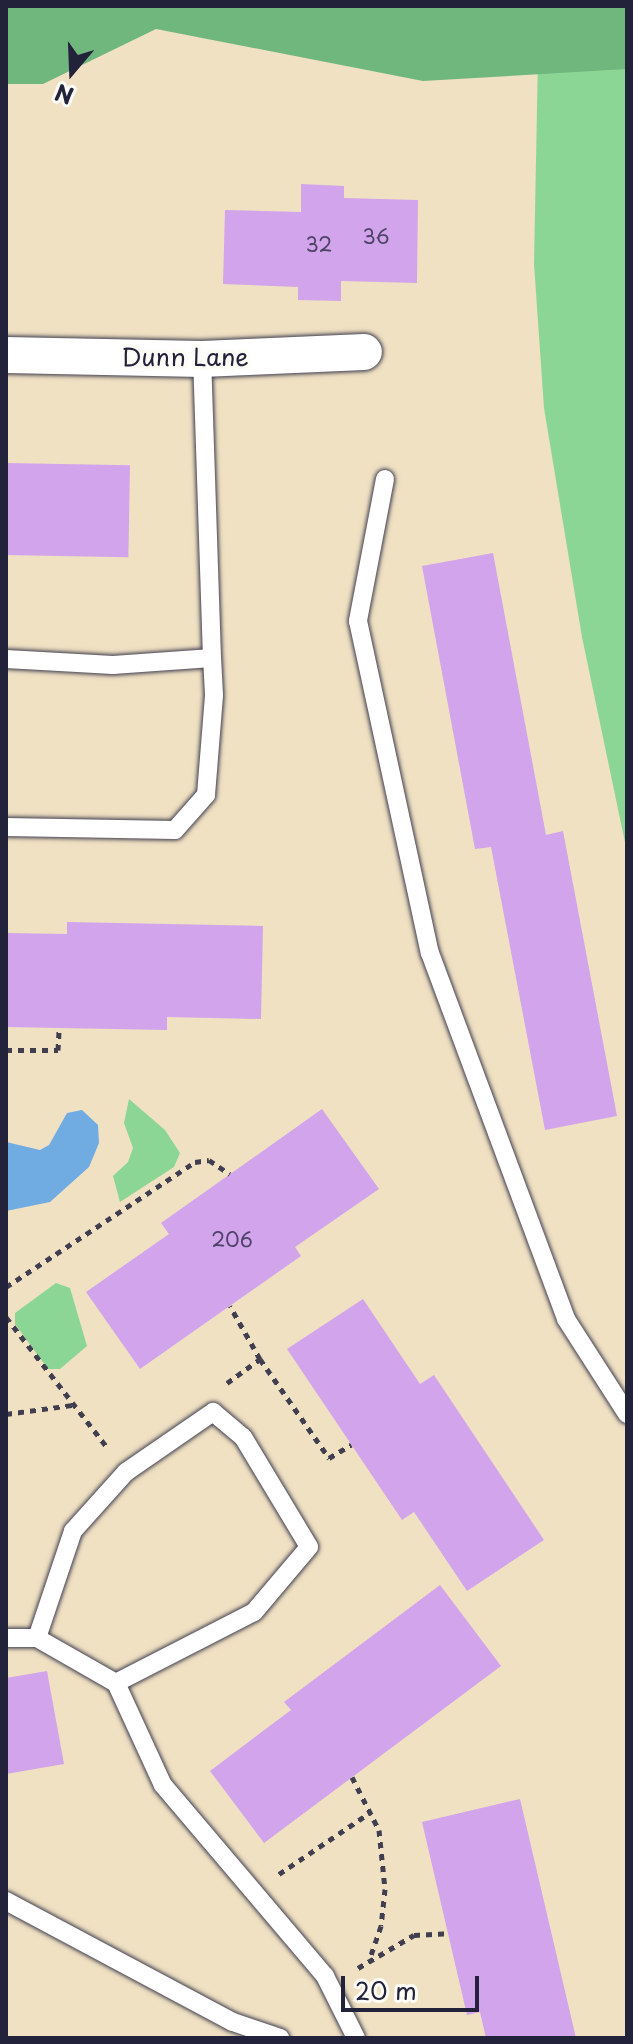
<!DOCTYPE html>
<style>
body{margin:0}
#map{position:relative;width:633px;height:2044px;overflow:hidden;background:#f0e1c3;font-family:"Playpen Sans",sans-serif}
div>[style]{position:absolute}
.green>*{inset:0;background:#8bd694}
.forest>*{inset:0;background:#70b77e}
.water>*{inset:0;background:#70abe1}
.building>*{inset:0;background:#d1a4eb;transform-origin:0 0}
.path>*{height:5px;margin-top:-2.5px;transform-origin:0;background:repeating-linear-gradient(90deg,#413f4f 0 6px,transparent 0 12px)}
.roads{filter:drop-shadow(0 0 2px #413f4f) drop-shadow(0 0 2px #413f4f)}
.service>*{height:18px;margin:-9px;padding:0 9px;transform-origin:9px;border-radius:9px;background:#fff}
.minor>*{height:36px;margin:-18px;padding:0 18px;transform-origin:18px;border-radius:18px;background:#fff}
span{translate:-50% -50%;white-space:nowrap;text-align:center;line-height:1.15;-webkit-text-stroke:8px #fdfcf7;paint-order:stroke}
.number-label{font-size:20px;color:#4e4267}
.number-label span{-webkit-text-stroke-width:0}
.street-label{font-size:24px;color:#22223b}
.frame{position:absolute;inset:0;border:8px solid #22223b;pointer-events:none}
.north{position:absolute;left:32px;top:32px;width:80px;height:80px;-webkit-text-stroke:6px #fdfcf7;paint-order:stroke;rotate:199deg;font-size:22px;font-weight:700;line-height:32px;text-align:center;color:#22223b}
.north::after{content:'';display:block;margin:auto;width:28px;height:36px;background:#22223b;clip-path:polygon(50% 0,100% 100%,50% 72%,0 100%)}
.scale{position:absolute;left:341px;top:1976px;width:138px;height:36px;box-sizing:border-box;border:4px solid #22223b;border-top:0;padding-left:10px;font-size:24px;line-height:28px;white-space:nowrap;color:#22223b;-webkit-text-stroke:6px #fdfcf7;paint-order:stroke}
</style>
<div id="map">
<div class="green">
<div style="clip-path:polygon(539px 6px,627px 6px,627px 852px,582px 637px,544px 408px,534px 264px)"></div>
<div style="clip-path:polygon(129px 1099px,165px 1130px,180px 1153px,174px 1167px,120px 1202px,113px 1176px,128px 1162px,133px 1148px,124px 1123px)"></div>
<div style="clip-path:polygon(56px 1283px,70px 1288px,87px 1346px,60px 1369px,48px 1369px,15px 1324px,15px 1313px)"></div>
</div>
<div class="forest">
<div style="clip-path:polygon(6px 6px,627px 6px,627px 69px,423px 81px,156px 29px,43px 84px,6px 84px)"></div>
</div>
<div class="water">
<div style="clip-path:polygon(82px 1110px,98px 1125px,99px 1143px,89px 1167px,50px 1202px,6px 1211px,6px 1142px,40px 1150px,49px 1145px,67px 1113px)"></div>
</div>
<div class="building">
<div style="clip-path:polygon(301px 184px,344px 186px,344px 198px,418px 200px,417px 283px,341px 281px,341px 301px,298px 300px,298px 287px,223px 284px,225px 210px,301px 212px)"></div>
<div style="left:6px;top:463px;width:124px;height:92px;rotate:1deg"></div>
<div style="clip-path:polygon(493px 553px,546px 835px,563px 831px,617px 1116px,545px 1130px,491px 847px,475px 849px,422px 566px)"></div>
<div style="clip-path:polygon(67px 922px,263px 926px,261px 1019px,167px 1017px,167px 1030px,6px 1027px,6px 933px,67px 934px)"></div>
<div style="clip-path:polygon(322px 1109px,379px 1189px,295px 1247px,301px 1256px,140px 1369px,86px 1292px,169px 1234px,161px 1223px)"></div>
<div style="clip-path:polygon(363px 1299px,420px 1384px,434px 1375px,544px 1540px,467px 1591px,414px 1512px,402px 1520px,287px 1349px)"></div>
<div style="clip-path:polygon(440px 1585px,501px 1666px,264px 1843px,210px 1771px,291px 1710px,284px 1702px)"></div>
<div style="clip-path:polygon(47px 1671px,64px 1764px,6px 1774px,6px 1678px)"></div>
<div style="clip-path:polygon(520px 1799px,576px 2038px,486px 2038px,480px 2012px,467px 2015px,422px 1822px)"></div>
</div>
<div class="path">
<div style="left:6px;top:1050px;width:52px"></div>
<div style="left:58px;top:1050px;width:22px;rotate:-87deg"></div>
<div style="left:6px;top:1287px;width:227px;rotate:-33.5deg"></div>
<div style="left:195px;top:1162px;width:14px;rotate:-8deg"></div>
<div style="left:209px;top:1160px;width:25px;rotate:34deg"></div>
<div style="left:6px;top:1317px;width:163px;rotate:52.2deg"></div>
<div style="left:260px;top:1359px;width:121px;rotate:55.1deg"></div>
<div style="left:329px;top:1458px;width:26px;rotate:-31deg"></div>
<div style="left:227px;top:1383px;width:41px;rotate:-36deg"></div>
<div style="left:260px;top:1359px;width:61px;rotate:-119.5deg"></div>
<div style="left:6px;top:1414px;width:68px;rotate:-7.7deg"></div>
<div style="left:352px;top:1777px;width:59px;rotate:63deg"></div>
<div style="left:379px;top:1830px;width:59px;rotate:84.2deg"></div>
<div style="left:385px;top:1889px;width:37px;rotate:96deg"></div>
<div style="left:381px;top:1926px;width:36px;rotate:109deg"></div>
<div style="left:279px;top:1874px;width:111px;rotate:-34deg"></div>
<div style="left:358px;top:1968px;width:65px;rotate:-30.5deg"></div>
<div style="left:414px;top:1935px;width:34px;rotate:-3deg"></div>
</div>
<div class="roads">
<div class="service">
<div style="left:385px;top:479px;width:145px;rotate:100.8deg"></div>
<div style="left:358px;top:621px;width:340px;rotate:77.8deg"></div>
<div style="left:430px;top:953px;width:390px;rotate:69.6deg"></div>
<div style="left:566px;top:1319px;width:113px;rotate:57.3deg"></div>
<div style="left:6px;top:659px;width:107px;rotate:3.2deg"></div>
<div style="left:113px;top:665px;width:99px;rotate:-4deg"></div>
<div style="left:212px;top:658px;width:299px;rotate:-91.9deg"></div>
<div style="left:6px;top:827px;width:169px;rotate:1deg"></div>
<div style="left:175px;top:830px;width:47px;rotate:-48.5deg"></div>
<div style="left:206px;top:795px;width:100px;rotate:-85.4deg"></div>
<div style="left:214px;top:695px;width:37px;rotate:-93deg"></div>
<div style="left:6px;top:1638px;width:31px"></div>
<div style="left:37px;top:1638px;width:91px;rotate:29.7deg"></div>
<div style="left:116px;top:1683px;width:112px;rotate:65.3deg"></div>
<div style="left:163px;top:1785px;width:250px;rotate:49.7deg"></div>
<div style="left:325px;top:1976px;width:69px;rotate:63.4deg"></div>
<div style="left:37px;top:1638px;width:113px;rotate:-71.4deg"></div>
<div style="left:73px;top:1531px;width:79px;rotate:-48.1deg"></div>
<div style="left:126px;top:1472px;width:106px;rotate:-34.6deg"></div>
<div style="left:213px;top:1412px;width:39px;rotate:40deg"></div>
<div style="left:243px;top:1437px;width:128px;rotate:59deg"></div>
<div style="left:309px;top:1547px;width:85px;rotate:130.2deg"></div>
<div style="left:254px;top:1612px;width:155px;rotate:152.8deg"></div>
<div style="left:6px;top:1901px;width:257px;rotate:28.1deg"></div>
<div style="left:233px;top:2022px;width:50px;rotate:18.8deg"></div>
</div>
<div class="minor">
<div style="left:6px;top:355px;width:196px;rotate:1.2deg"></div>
<div style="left:202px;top:359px;width:162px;rotate:-2.5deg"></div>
</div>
</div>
<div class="number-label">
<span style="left:376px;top:236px">36</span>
<span style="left:319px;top:244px">32</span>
<span style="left:232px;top:1239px">206</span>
</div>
<div class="street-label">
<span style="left:185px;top:357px">Dunn Lane</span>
</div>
<div class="frame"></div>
<div class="north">N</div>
<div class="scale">20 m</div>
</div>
